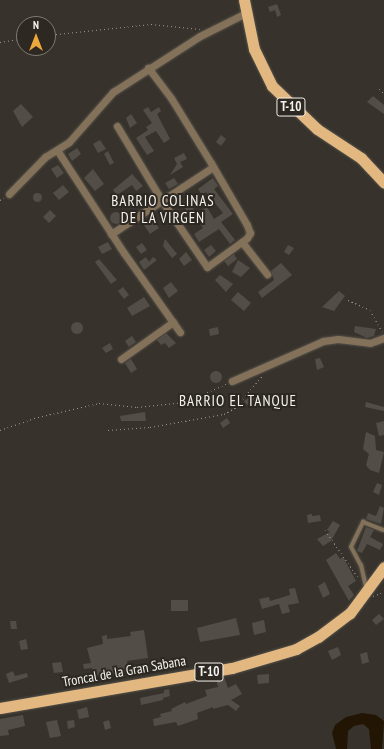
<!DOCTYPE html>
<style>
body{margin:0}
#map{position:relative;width:384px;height:749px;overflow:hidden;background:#37332c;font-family:"PT Sans Narrow",sans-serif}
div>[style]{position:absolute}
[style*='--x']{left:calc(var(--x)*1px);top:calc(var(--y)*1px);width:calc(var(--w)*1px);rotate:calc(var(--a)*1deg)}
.water>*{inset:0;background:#221503}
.building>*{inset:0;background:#534d47}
.round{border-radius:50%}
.path>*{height:1px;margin-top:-0.5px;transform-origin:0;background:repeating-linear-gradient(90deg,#9b9792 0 1px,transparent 0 4px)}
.roads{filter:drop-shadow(0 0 1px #56524b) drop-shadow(0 0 1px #56524b)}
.service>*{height:3.5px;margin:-1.75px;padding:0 1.75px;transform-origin:1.75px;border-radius:1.75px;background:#837159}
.minor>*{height:7px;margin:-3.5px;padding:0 3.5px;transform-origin:3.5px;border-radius:3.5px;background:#837159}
.trunk>*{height:11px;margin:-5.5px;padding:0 5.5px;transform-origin:5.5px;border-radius:5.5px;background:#e2b880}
span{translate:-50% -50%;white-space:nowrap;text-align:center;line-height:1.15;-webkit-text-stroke:4px #2d2922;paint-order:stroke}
.shield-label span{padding:1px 3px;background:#2d2922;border:1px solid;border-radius:3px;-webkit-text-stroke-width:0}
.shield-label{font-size:13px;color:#f6f3ef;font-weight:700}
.street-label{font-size:14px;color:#f6f3ef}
.neighbourhood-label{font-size:15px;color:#f6f3ef;letter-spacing:1px}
.north{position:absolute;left:16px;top:16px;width:40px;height:40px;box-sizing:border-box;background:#2d2922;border:1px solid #7d7a74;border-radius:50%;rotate:0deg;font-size:11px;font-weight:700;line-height:16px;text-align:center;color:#f6f3ef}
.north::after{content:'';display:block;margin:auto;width:14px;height:18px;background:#eda83c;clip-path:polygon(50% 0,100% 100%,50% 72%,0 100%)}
</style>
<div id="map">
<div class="water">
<i style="clip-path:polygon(362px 713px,376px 715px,384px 721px,382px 749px,371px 749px,369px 729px,363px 724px,354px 726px,348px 731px,347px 749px,336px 749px,332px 733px,335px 725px,346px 717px)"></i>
</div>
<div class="building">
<i style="clip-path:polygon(277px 4px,281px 15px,277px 17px,275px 10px,270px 12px,268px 7px)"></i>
<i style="clip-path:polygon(373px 96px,384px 105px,384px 114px,367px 102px)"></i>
<i style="clip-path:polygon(21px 104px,33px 117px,22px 127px,13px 111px)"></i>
<i style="clip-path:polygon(148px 107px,151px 112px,159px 107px,161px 111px,157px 114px,170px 139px,164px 143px,156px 131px,145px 137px,154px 151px,147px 155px,136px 138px,148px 130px,146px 127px,152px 123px,143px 110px)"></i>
<i style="clip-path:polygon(131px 114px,137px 123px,130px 128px,126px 118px)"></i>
<i style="clip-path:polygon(221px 135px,226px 139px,221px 146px,216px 142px)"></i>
<i style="clip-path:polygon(100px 140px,106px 149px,98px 153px,93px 144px)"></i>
<i style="clip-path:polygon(77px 148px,81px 154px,72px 161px,68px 154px)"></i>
<i style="clip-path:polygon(108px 151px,114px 163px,110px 165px,104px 154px)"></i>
<i style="clip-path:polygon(184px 153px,187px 159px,180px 162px,183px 167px,170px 175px,177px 164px,174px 158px)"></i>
<i style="clip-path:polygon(58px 165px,64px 173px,57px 178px,51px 169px)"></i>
<i style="clip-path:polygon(93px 169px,104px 184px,95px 191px,84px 178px)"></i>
<i style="clip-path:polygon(132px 174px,143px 186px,136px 191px,132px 185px,117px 195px,113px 190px)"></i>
<i style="clip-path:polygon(174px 178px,178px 184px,169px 189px,165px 183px)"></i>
<i style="clip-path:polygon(213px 178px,218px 186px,214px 189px,233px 214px,221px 222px,235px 240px,230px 244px,219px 229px,199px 242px,194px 234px,203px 228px,194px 215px,207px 207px,214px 219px,223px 213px,206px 192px,202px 195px,198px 189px)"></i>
<i style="clip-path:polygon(63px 185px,69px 192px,59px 200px,53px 193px)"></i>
<i class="round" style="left:32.5px;top:192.5px;width:9px;height:9px"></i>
<i style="clip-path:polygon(188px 200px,194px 209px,188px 213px,182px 204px)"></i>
<i style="clip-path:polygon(50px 210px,56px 216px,49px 223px,43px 217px)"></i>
<i class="round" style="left:110px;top:212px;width:12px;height:12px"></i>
<i style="clip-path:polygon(153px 219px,159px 228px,150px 234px,144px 225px)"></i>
<i style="clip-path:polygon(165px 239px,177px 254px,172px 258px,163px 246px)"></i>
<i style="clip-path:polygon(108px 242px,112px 249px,102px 254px,98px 247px)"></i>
<i style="clip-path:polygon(142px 243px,147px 250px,141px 254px,136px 247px)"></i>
<i style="clip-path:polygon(211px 245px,216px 251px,209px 257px,204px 250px)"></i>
<i style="clip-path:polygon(288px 245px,294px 248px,289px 255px,284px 252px)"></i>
<i style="clip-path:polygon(186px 252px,192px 260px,184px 266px,179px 259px)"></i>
<i style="clip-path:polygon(234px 254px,237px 259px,228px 266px,224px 261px)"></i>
<i style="clip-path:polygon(146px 257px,149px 262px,153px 257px,157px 260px,144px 270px,139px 262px)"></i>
<i style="clip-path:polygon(99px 259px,117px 280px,111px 284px,95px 262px)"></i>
<i style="clip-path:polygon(238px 260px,250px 268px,241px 277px,232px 272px)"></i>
<i style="clip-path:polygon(281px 263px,292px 275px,262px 298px,258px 292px,274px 280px,271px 271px)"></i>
<i style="clip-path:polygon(220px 275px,233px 284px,226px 292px,215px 280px)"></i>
<i style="clip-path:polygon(171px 282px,178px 291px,169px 298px,163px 288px)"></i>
<i style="clip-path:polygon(123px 287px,129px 295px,124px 299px,118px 291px)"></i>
<i style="clip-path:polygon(339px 291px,345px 296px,334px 311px,322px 307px)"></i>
<i style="clip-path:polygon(238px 292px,251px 303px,244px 311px,231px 300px)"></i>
<i style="clip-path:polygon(144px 297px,150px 306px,132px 316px,127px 308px)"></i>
<i class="round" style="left:71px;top:322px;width:12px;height:12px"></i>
<i style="clip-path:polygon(355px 326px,376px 329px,374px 336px,367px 338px,354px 332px)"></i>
<i style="clip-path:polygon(218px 327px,219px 334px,210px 336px,209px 329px)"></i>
<i style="clip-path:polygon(166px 333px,176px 343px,169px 348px,165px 343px,161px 345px,157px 340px)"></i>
<i style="clip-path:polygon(132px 336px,136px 342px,129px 347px,125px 341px)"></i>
<i style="clip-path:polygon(110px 343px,113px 349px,106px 353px,102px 348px)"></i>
<i style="clip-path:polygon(320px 358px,324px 367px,317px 370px,315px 359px)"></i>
<i style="clip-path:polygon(131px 359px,137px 369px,131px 373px,125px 363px)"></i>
<i class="round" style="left:210px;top:371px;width:12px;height:12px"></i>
<i style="clip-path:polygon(253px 395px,256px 399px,247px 405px,244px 401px)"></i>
<i style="clip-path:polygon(366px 402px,384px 407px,384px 411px,365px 407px)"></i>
<i style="clip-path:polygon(145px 412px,146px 421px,121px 421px,120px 416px)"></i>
<i style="clip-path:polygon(227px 418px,230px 423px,223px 428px,220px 423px)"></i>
<i style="clip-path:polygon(384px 421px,384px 435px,379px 436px,376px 423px)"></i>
<i style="clip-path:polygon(366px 432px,375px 436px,376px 450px,384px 452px,379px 473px,370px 470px,366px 465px,369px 454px,363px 449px)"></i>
<i style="clip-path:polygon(377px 483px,382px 485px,379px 495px,373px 492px)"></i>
<i style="clip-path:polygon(380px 506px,384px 508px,381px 524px,366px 519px,368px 513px,376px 516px)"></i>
<i style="clip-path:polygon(312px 514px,312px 516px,320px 515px,321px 521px,308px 523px,307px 515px)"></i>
<i style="clip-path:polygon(333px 521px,340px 525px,331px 541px,323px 546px,317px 539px,330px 532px,327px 530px)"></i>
<i style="clip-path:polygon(366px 527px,374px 530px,370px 537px,383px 544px,380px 550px,367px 544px,362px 553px,357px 551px)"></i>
<i style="clip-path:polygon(336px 553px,340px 559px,343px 557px,356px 581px,348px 586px,354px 595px,349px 601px,326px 560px)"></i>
<i style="clip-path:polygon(325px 582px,330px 594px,323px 598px,318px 586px)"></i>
<i style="clip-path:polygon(295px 588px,299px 603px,288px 605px,290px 612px,282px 614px,279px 604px,262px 609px,259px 599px,269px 597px,270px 601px,290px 595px,289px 589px)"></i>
<i style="clip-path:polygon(171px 600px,188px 600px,188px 611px,171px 611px)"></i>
<i style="clip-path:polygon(379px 614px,384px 619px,376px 625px,372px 620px)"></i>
<i style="clip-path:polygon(236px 618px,240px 635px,200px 642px,197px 628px)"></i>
<i style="clip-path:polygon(264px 620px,266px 632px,254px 635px,252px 623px)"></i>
<i style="clip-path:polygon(10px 621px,16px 621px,17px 629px,11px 629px)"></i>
<i style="clip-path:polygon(144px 630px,148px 658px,127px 661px,129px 672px,94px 676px,92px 668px,84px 669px,83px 664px,91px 663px,87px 648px,103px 644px,102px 636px,107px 635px,107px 639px,131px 636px,130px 632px)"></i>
<i style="clip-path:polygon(26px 639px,28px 649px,21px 650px,19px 641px)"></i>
<i style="clip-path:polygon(338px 647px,341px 655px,332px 660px,328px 651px)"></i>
<i style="clip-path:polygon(367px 652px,369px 662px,362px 664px,360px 654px)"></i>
<i style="clip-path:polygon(61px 662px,63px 672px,54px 673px,52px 663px)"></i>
<i style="clip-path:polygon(13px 671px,15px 676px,27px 673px,28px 677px,9px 683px,6px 674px)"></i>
<i style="clip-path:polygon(269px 674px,269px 683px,258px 684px,257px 675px)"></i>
<i style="clip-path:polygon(224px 677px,228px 688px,236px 684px,242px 694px,231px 700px,240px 706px,236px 711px,228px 705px,213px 709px,213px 707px,197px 713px,198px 719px,178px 726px,176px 722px,154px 726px,153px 719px,161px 717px,160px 714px,172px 711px,171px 709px,185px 702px,186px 704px,207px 696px,205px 690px,218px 687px,216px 679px)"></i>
<i style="clip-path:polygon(169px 689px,170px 696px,163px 698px,163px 700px,141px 705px,140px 698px,164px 693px,164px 690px)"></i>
<i style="clip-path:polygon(87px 707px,89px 717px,79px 719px,77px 710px)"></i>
<i style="clip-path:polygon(23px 715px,25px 726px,8px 730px,9px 735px,0 736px,0 719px)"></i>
<i style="clip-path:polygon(57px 720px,61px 736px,50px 738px,46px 722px)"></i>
<i style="clip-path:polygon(74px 720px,75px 727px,68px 729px,67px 721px)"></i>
<i style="clip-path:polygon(109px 720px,111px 728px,105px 730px,103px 722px)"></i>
</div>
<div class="path">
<i style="--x:48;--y:35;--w:104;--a:-6.1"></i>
<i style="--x:151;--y:24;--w:49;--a:5.8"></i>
<i style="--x:0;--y:42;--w:24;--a:-9"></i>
<i style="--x:379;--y:89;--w:6;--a:39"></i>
<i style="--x:0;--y:200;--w:4;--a:-34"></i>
<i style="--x:348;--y:300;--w:24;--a:24"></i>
<i style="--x:370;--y:310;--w:25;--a:61"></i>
<i style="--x:0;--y:430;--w:36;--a:-19"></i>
<i style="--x:34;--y:418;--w:67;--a:-13"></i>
<i style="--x:99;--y:403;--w:38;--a:6"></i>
<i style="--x:137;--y:407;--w:48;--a:-5.9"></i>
<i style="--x:185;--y:402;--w:45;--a:-23.7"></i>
<i style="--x:108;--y:430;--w:42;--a:-4.1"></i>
<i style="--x:150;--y:427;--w:75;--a:-10"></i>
<i style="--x:224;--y:414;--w:13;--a:-29"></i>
<i style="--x:235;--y:408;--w:43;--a:-49.7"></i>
<i style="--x:325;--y:530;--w:60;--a:55.2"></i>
<i style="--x:373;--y:596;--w:12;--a:-20"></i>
</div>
<div class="roads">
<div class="service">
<i style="--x:366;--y:587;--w:22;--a:-103"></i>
<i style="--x:361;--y:566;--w:21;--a:-118"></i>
<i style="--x:351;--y:547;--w:28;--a:-64"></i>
<i style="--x:363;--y:522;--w:22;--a:21"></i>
</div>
<div class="minor">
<i style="--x:117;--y:126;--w:87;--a:59"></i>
<i style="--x:162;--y:201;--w:80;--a:55.7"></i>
<i style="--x:207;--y:267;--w:49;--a:-35.9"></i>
<i style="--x:247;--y:238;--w:6;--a:-59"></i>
<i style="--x:250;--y:233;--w:9;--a:-111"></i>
<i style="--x:247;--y:225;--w:72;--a:-120.1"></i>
<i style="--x:211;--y:163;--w:76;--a:-121.6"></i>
<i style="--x:171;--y:98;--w:38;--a:-127"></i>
<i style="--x:57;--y:150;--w:123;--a:57"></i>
<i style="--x:124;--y:253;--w:97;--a:54.7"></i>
<i style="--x:9;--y:194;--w:52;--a:-45.8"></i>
<i style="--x:45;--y:157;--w:28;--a:-32"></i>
<i style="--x:69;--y:142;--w:67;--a:-48.7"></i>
<i style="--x:113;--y:92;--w:103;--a:-32.8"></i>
<i style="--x:200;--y:36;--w:51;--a:-26.6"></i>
<i style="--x:111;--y:234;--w:122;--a:-33.3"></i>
<i style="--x:242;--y:242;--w:41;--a:52"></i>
<i style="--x:121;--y:359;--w:64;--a:-35.4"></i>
<i style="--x:232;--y:381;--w:99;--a:-23.7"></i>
<i style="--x:323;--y:341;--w:15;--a:-8"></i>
<i style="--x:338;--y:339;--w:32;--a:7"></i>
<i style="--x:370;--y:343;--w:15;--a:-20"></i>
</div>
<div class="trunk">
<i style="--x:244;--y:0;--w:50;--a:78.5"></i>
<i style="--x:254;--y:49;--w:41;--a:64.1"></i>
<i style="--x:272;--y:86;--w:62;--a:43.7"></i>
<i style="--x:317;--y:129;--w:53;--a:33.4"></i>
<i style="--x:361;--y:158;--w:34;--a:47"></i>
<i style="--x:0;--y:708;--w:235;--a:-9.8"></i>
<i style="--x:232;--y:668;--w:67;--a:-16.5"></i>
<i style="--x:296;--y:649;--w:25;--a:-29"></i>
<i style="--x:318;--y:637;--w:40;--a:-37"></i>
<i style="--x:350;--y:613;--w:57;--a:-53.5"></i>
</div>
</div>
<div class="shield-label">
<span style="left:291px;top:107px">T-10</span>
<span style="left:209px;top:672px">T-10</span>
</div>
<div class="street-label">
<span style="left:124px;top:671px;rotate:-10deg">Troncal de la Gran Sabana</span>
</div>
<div class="neighbourhood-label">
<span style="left:163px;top:209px">BARRIO COLINAS<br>DE LA VIRGEN</span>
<span style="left:238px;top:401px">BARRIO EL TANQUE</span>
</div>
<div class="north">N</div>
</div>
